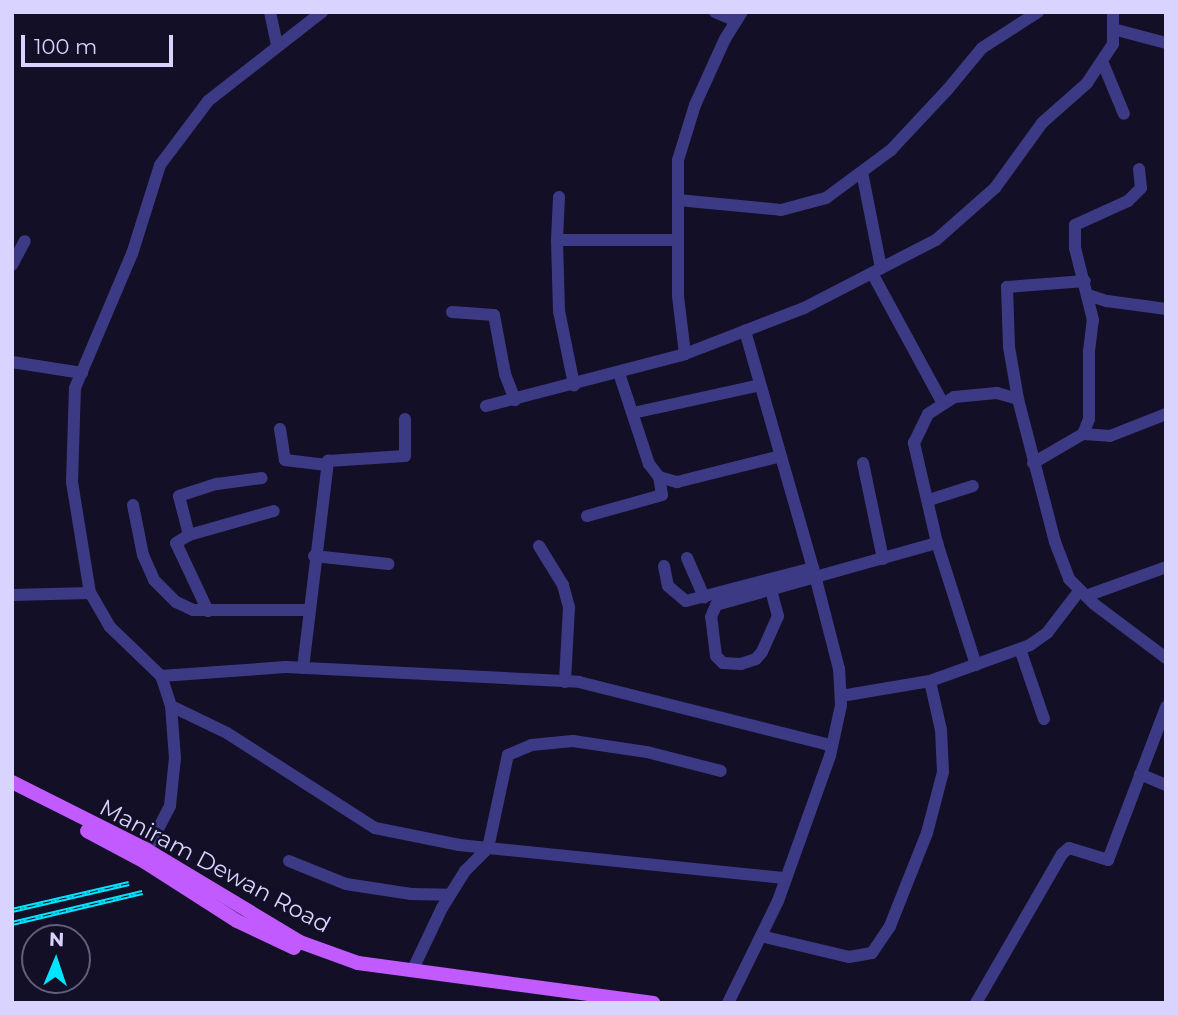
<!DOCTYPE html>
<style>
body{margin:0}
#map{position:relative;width:1178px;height:1015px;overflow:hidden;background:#130f26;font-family:Montserrat,sans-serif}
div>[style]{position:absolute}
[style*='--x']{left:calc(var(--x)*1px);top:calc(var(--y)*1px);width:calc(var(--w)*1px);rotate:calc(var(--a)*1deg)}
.minor>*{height:12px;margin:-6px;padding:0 6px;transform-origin:6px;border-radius:6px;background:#3d3a85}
.major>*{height:14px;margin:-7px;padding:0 7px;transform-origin:7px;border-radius:7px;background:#c25bff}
.rail>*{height:5px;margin-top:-2.5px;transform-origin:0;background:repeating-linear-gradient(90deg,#130f26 0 8px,#00e5ff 0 16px);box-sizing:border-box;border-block:2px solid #00e5ff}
span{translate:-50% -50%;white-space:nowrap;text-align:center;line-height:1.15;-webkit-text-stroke:5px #130f26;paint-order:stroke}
.street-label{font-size:23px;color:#d9d4ff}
.frame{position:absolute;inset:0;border:14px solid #d9d4ff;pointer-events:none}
.north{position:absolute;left:21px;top:924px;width:70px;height:70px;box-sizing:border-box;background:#130f26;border:2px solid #625e7d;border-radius:50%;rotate:2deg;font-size:19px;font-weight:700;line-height:28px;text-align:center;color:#d9d4ff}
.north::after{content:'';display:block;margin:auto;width:24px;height:32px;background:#00e5ff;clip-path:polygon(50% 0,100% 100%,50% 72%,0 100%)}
.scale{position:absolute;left:21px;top:35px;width:152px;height:32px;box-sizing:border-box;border:4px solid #d9d4ff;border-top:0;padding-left:9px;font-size:21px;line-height:24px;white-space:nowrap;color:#d9d4ff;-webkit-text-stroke:5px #130f26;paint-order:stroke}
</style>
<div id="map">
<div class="minor">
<i style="--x:270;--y:12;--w:35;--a:78"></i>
<i style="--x:715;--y:12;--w:23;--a:23"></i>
<i style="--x:1113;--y:29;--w:55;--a:14.8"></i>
<i style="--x:1102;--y:61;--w:57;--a:67.5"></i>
<i style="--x:862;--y:172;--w:98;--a:78.8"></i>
<i style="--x:559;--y:197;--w:43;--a:92.7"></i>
<i style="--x:557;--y:240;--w:121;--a:0"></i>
<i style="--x:678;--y:200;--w:103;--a:5.5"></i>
<i style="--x:781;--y:210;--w:47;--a:-14.9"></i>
<i style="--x:826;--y:198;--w:81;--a:-36.4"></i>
<i style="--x:891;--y:150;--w:83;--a:-46.9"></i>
<i style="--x:948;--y:89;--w:53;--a:-50.3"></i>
<i style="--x:982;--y:48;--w:67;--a:-32.7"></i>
<i style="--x:557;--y:240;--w:71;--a:88.4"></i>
<i style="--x:559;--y:311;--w:76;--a:78.5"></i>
<i style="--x:12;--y:265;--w:27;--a:-62"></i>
<i style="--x:872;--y:273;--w:149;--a:61.5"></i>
<i style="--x:1088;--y:295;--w:20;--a:18"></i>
<i style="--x:1107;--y:301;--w:60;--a:7.7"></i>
<i style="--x:452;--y:312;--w:42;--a:4.1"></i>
<i style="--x:494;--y:315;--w:60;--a:79.4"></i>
<i style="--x:505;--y:374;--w:28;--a:69"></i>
<i style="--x:685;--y:354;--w:58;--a:-96.9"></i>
<i style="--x:678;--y:296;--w:136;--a:-90"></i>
<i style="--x:678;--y:160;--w:58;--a:-72.8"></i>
<i style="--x:695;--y:105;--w:72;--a:-65.6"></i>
<i style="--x:725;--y:39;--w:32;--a:-58"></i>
<i style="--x:12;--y:362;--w:71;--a:8.9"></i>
<i style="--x:619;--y:373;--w:96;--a:71.8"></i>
<i style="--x:649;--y:464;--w:16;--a:52"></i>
<i style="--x:659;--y:477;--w:19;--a:16"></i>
<i style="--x:677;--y:482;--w:107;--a:-14"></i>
<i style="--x:1018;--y:399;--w:53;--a:-99.8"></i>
<i style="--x:1009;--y:347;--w:60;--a:-91.9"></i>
<i style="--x:1007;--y:287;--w:78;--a:-4.4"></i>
<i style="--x:486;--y:406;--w:206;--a:-14.6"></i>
<i style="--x:685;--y:354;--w:128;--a:-21.1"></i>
<i style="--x:804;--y:308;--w:148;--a:-27.3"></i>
<i style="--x:936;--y:240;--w:79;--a:-41.4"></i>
<i style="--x:995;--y:188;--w:80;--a:-54.1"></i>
<i style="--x:1042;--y:123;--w:60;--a:-41.6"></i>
<i style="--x:1087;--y:83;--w:47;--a:-56.3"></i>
<i style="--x:1113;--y:44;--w:32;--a:-90"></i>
<i style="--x:633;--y:413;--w:130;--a:-12.4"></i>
<i style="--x:280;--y:429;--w:31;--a:81"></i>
<i style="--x:285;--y:460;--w:42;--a:6.8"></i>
<i style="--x:1083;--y:434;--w:27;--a:4"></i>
<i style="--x:1110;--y:436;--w:60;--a:-21.4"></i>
<i style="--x:863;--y:463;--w:98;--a:78.2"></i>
<i style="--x:1033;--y:463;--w:58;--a:-30.1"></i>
<i style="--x:1083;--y:434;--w:16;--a:-68"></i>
<i style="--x:1089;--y:419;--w:68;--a:-90"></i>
<i style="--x:1089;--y:351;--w:31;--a:-83"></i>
<i style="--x:1093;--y:320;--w:74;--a:-104"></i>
<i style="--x:1075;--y:248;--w:23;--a:-90"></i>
<i style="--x:1075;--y:225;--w:58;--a:-24.4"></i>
<i style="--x:1128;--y:201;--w:18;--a:-45"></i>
<i style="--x:1141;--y:188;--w:19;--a:-96"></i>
<i style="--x:929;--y:500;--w:46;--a:-17.7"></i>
<i style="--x:133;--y:505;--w:51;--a:78.7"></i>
<i style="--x:143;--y:555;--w:27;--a:66"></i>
<i style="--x:154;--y:580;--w:31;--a:45"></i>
<i style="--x:176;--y:602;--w:19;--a:25"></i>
<i style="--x:193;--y:610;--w:116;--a:0"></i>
<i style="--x:587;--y:516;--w:78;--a:-15.6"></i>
<i style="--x:662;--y:495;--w:18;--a:-99"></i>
<i style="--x:189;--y:535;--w:40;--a:-104.4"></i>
<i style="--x:179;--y:496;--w:40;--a:-18"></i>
<i style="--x:217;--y:484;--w:45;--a:-7.6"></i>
<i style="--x:539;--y:546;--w:46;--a:58.4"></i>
<i style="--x:563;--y:585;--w:23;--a:75"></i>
<i style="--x:569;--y:607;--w:75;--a:93.1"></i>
<i style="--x:314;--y:556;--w:75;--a:6.1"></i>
<i style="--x:687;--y:558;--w:43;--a:66.4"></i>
<i style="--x:664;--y:566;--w:20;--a:79"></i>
<i style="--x:668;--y:586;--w:23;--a:40"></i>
<i style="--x:686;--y:601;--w:131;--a:-14.6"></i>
<i style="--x:771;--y:590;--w:27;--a:75"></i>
<i style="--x:778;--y:616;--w:39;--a:114"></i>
<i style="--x:762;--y:652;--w:9;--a:131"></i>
<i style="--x:756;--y:659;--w:16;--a:162"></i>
<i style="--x:741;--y:664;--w:18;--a:-177"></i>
<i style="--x:723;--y:663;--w:10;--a:-135"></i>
<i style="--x:716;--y:656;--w:39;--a:-97"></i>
<i style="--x:711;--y:617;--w:13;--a:-67"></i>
<i style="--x:716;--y:605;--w:230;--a:-15.7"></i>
<i style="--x:12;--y:595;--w:78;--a:-1.5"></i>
<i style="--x:1086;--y:596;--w:85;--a:-19.9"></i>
<i style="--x:208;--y:611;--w:75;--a:-115.2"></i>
<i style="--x:176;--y:543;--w:15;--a:-32"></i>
<i style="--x:189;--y:535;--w:88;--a:-15.8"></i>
<i style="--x:1020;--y:649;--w:74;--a:71.1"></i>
<i style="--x:976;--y:665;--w:128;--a:-107.7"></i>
<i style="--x:937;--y:543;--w:103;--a:-103"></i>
<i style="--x:914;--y:443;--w:32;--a:-64"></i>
<i style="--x:928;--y:414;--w:31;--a:-33"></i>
<i style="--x:954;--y:397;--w:43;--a:-5.3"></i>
<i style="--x:997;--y:393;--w:22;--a:16"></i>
<i style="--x:1018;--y:399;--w:148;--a:75.5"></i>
<i style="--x:1055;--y:542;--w:40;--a:69"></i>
<i style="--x:1069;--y:579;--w:35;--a:45"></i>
<i style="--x:1094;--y:604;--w:90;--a:36.9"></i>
<i style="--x:303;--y:668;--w:209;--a:-83.1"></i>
<i style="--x:328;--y:461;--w:77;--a:-3.7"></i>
<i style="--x:405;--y:456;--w:37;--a:-90"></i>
<i style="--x:161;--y:676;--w:125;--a:-4.1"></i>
<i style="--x:286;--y:667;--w:293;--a:2.9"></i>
<i style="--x:579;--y:682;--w:259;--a:14.1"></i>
<i style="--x:841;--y:696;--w:90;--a:-9.6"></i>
<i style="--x:930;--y:681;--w:106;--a:-19.8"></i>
<i style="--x:1030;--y:645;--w:21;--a:-35"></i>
<i style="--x:1047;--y:633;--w:54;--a:-52.5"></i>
<i style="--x:171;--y:706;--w:62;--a:25.7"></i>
<i style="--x:227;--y:733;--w:176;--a:32.7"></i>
<i style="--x:375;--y:828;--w:86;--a:11.4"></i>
<i style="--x:459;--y:845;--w:329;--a:5.8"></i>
<i style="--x:1140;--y:774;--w:28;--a:23"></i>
<i style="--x:147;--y:850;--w:50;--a:-62.4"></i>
<i style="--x:170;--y:806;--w:48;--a:-84.1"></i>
<i style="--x:175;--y:758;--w:52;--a:-94.4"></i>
<i style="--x:171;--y:706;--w:32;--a:-108"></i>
<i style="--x:161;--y:676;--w:71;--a:-136.1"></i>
<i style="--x:110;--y:627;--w:39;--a:-120"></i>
<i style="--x:90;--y:593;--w:112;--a:-99.2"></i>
<i style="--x:72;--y:482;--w:94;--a:-88.2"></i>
<i style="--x:75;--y:388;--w:146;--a:-67"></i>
<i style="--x:132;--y:254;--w:93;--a:-72.5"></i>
<i style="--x:160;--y:165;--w:80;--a:-53.1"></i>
<i style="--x:208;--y:101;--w:145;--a:-38"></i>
<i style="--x:289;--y:861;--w:61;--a:22"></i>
<i style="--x:346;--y:884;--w:66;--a:8.7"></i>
<i style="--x:411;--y:894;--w:39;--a:1"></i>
<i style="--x:761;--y:936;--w:90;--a:13.4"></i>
<i style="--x:849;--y:957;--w:23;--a:-10"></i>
<i style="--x:872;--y:953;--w:32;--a:-56"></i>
<i style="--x:890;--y:926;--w:100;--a:-68.3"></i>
<i style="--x:927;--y:833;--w:63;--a:-75.3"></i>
<i style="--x:943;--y:772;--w:42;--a:-92.7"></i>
<i style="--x:941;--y:730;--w:50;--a:-102.7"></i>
<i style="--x:413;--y:969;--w:68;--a:-64.6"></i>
<i style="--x:442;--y:908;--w:44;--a:-58.1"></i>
<i style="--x:465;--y:871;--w:33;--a:-45"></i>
<i style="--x:488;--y:848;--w:95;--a:-77.9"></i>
<i style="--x:508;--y:755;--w:25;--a:-23"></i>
<i style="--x:531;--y:745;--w:42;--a:-5.4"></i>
<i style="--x:573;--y:741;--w:75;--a:8.5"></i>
<i style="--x:647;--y:752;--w:76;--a:14.4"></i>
<i style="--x:728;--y:1003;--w:114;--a:-63.9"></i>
<i style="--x:778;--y:901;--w:154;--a:-70.3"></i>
<i style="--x:830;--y:756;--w:52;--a:-77.8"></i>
<i style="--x:841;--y:705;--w:36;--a:-93"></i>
<i style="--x:839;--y:669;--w:104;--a:-104.4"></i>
<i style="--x:813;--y:568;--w:247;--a:-106"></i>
<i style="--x:976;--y:1003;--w:172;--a:-60"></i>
<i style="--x:1062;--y:854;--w:9;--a:-41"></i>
<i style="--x:1069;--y:848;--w:41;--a:17.1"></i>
<i style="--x:1108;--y:860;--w:164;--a:-69.2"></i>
</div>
<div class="major">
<i style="--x:12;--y:782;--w:151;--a:26.7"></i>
<i style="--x:147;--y:850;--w:179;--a:31"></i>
<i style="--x:300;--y:942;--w:62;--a:19.9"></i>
<i style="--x:358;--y:963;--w:298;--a:7.7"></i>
<i style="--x:87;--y:831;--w:66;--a:28.1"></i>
<i style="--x:145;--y:862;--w:109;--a:32.7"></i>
<i style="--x:237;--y:921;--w:63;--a:25.3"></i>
</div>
<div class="rail">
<i style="--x:12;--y:910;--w:120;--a:-13"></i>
<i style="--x:12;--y:923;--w:134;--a:-13.4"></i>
<i style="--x:147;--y:1003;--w:31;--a:0"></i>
</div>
<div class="street-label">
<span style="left:215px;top:866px;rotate:28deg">Maniram Dewan Road</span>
</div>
<div class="frame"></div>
<div class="north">N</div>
<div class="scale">100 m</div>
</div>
